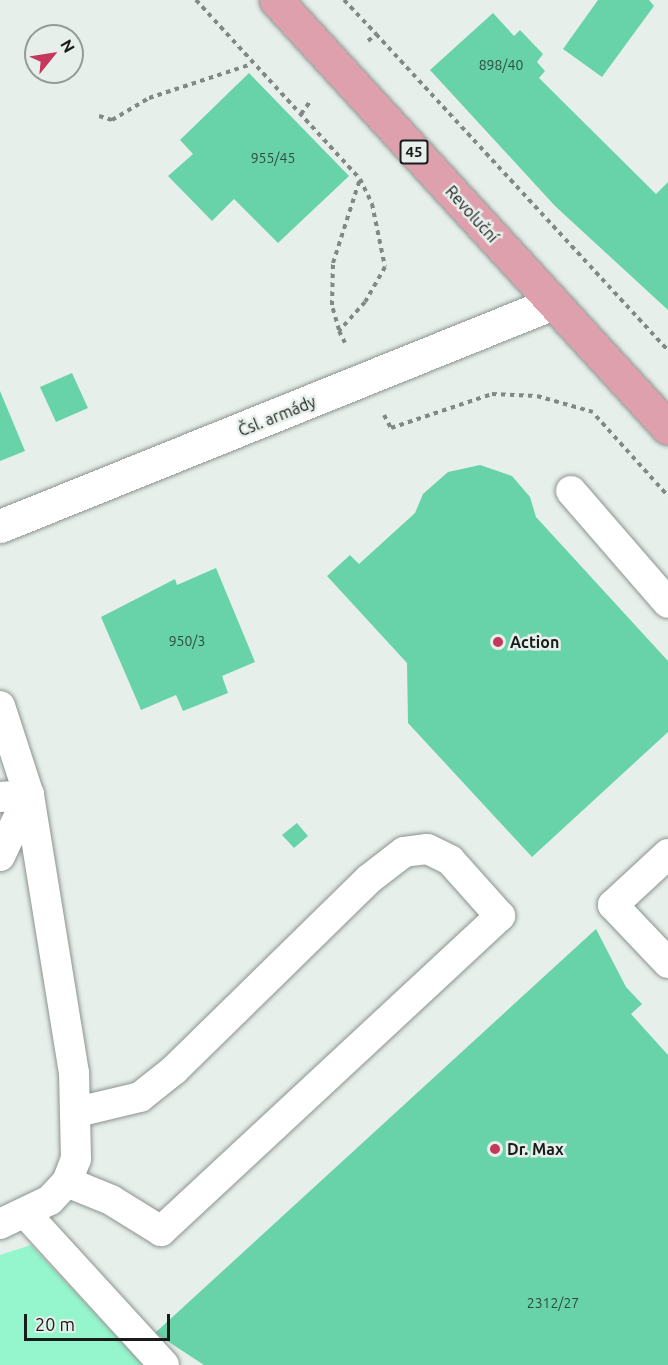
<!DOCTYPE html>
<meta charset="utf-8">
<style>
body{margin:0}
#map{position:relative;width:668px;height:1365px;overflow:hidden;background:#e7efeb;font-family:Ubuntu,sans-serif}
div>[style]{position:absolute}
[style*='--x']{left:calc(var(--x)*1px);top:calc(var(--y)*1px);width:calc(var(--w)*1px);rotate:calc(var(--a)*1deg)}
.green>*{inset:0;background:#95f5cd}
.building>*{inset:0;background:#68d3a9}
.path>*{height:4px;margin-top:-2px;transform-origin:0;background:repeating-linear-gradient(90deg,#828885 0 4.5px,transparent 0 9px)}
.roads{filter:drop-shadow(0 0 2px #8b938f) drop-shadow(0 0 2px #8b938f)}
.lane>*{height:30px;margin:-15px;padding:0 15px;transform-origin:15px;border-radius:15px;background:#fff}
.secondary>*{height:33px;margin:-16.5px;padding:0 16.5px;transform-origin:16.5px;border-radius:16.5px;background:#fff}
.primary>*{height:33px;margin:-16.5px;padding:0 16.5px;transform-origin:16.5px;border-radius:16.5px;background:#dea0ac}
.dots>*{width:16px;height:16px;translate:-50% -50%;box-sizing:border-box;border:3px solid #e7efeb;border-radius:50%}
span{translate:-50% -50%;white-space:nowrap;text-align:center;line-height:1.15;-webkit-text-stroke:5px #e7efeb;paint-order:stroke}
.number-label{font-size:14px;color:#2d4a3e}
.number-label span{-webkit-text-stroke-width:0}
.shield-label span{padding:2px 4px;background:#e7efeb;border:2px solid;border-radius:4px;-webkit-text-stroke-width:0}
.shield-label{font-size:15px;color:#191c1a;font-weight:700}
.street-label{font-size:16px;color:#191c1a}
.poi-label{font-size:16px;color:#191c1a;font-weight:700}
.left{translate:0 -50%;text-align:left}
.north{position:absolute;left:24px;top:24px;width:60px;height:60px;box-sizing:border-box;background:#e7efeb;border:2px solid #959b97;border-radius:50%;rotate:60deg;font-size:16px;font-weight:700;line-height:24px;text-align:center;color:#191c1a}
.north::after{content:'';display:block;margin:auto;width:21px;height:27px;background:#c6375c;clip-path:polygon(50% 0,100% 100%,50% 72%,0 100%)}
.scale{position:absolute;left:24px;top:1314px;width:146px;height:27px;box-sizing:border-box;border:3px solid #191c1a;border-top:0;padding-left:8px;font-size:18px;line-height:21px;white-space:nowrap;color:#191c1a;-webkit-text-stroke:4px #e7efeb;paint-order:stroke}
</style>
<div id="map">
<div class="green">
<i style="clip-path:polygon(31px 1245px,143px 1365px,0 1365px,0 1255px)"></i>
</div>
<div class="building">
<i style="clip-path:polygon(598px 0,649px 0,654px 6px,602px 77px,563px 49px)"></i>
<i style="clip-path:polygon(493px 13px,514px 36px,520px 30px,543px 54px,537px 62px,545px 71px,539px 78px,656px 194px,668px 182px,668px 310px,555px 206px,430px 70px)"></i>
<i style="clip-path:polygon(249px 73px,349px 176px,278px 243px,234px 199px,212px 221px,168px 176px,193px 154px,180px 140px)"></i>
<i style="clip-path:polygon(72px 373px,88px 408px,56px 422px,40px 387px)"></i>
<i style="clip-path:polygon(0 391px,25px 451px,0 461px)"></i>
<i style="clip-path:polygon(480px 465px,512px 476px,530px 497px,536px 517px,668px 661px,668px 732px,532px 857px,408px 723px,407px 663px,327px 576px,350px 555px,359px 564px,415px 513px,423px 494px,448px 472px)"></i>
<i style="clip-path:polygon(216px 568px,255px 662px,222px 676px,228px 693px,183px 711px,176px 695px,141px 710px,101px 617px,175px 579px,177px 585px)"></i>
<i style="clip-path:polygon(297px 823px,308px 836px,294px 848px,282px 835px)"></i>
<i style="clip-path:polygon(596px 929px,626px 987px,642px 1004px,631px 1014px,668px 1055px,668px 1365px,204px 1365px,155px 1333px)"></i>
</div>
<div class="path">
<i style="--x:196;--y:0;--w:243;--a:47.5"></i>
<i style="--x:360;--y:179;--w:28;--a:64"></i>
<i style="--x:372;--y:204;--w:64;--a:78.3"></i>
<i style="--x:385;--y:267;--w:40;--a:119.7"></i>
<i style="--x:365;--y:302;--w:39;--a:132"></i>
<i style="--x:339;--y:331;--w:13;--a:63"></i>
<i style="--x:344;--y:0;--w:47;--a:46.7"></i>
<i style="--x:368;--y:41;--w:11;--a:-41"></i>
<i style="--x:376;--y:34;--w:430;--a:47.3"></i>
<i style="--x:301;--y:114;--w:17;--a:-54"></i>
<i style="--x:99;--y:116;--w:14;--a:17"></i>
<i style="--x:112;--y:120;--w:43;--a:-30.7"></i>
<i style="--x:149;--y:98;--w:108;--a:-18.3"></i>
<i style="--x:339;--y:330;--w:26;--a:-106"></i>
<i style="--x:332;--y:305;--w:42;--a:-88.6"></i>
<i style="--x:333;--y:263;--w:88;--a:-72.2"></i>
<i style="--x:384;--y:415;--w:15;--a:62"></i>
<i style="--x:391;--y:428;--w:107;--a:-18.6"></i>
<i style="--x:492;--y:394;--w:45;--a:2.5"></i>
<i style="--x:537;--y:396;--w:58;--a:15.9"></i>
<i style="--x:596;--y:416;--w:108;--a:48"></i>
</div>
<div class="roads">
<div class="lane">
<i style="--x:571;--y:491;--w:148;--a:49.1"></i>
<i style="--x:0;--y:706;--w:94;--a:72"></i>
<i style="--x:29;--y:795;--w:29;--a:176"></i>
<i style="--x:668;--y:854;--w:75;--a:137.2"></i>
<i style="--x:613;--y:905;--w:80;--a:46.5"></i>
<i style="--x:0;--y:856;--w:68;--a:-64.6"></i>
<i style="--x:67;--y:1182;--w:48;--a:22.2"></i>
<i style="--x:111;--y:1200;--w:59;--a:31.8"></i>
<i style="--x:161;--y:1231;--w:463;--a:-42.9"></i>
<i style="--x:500;--y:916;--w:75;--a:-131.8"></i>
<i style="--x:450;--y:860;--w:25;--a:-154"></i>
<i style="--x:427;--y:849;--w:23;--a:173"></i>
<i style="--x:404;--y:852;--w:44;--a:142.4"></i>
<i style="--x:369;--y:879;--w:273;--a:135.6"></i>
<i style="--x:174;--y:1070;--w:43;--a:141.5"></i>
<i style="--x:140;--y:1097;--w:65;--a:166.6"></i>
<i style="--x:27;--y:1215;--w:203;--a:47.6"></i>
<i style="--x:0;--y:1224;--w:55;--a:-25.6"></i>
<i style="--x:50;--y:1200;--w:25;--a:-47"></i>
<i style="--x:67;--y:1182;--w:25;--a:-69"></i>
<i style="--x:76;--y:1159;--w:86;--a:-91.3"></i>
<i style="--x:74;--y:1073;--w:282;--a:-99.2"></i>
</div>
<div class="secondary">
<i style="--x:0;--y:526;--w:596;--a:-21.96"></i>
</div>
<div class="primary">
<i style="--x:276;--y:0;--w:580;--a:47.51"></i>
</div>
</div>
<div class="dots">
<i style="left:498px;top:642px;background:#c6375c"></i>
<i style="left:495px;top:1149px;background:#c6375c"></i>
</div>
<div class="number-label">
<span style="left:501px;top:65px">898/40</span>
<span style="left:273px;top:158px">955/45</span>
<span style="left:187px;top:641px">950/3</span>
<span style="left:553px;top:1303px">2312/27</span>
</div>
<div class="shield-label">
<span style="left:414px;top:152px">45</span>
</div>
<div class="street-label">
<span style="left:472px;top:214px;rotate:48deg">Revoluční</span>
<span style="left:277px;top:416px;rotate:-22deg">Čsl. armády</span>
</div>
<div class="poi-label">
<span class="left" style="left:510px;top:642px">Action</span>
<span class="left" style="left:507px;top:1149px">Dr. Max</span>
</div>
<div class="north">N</div>
<div class="scale">20 m</div>
</div>
